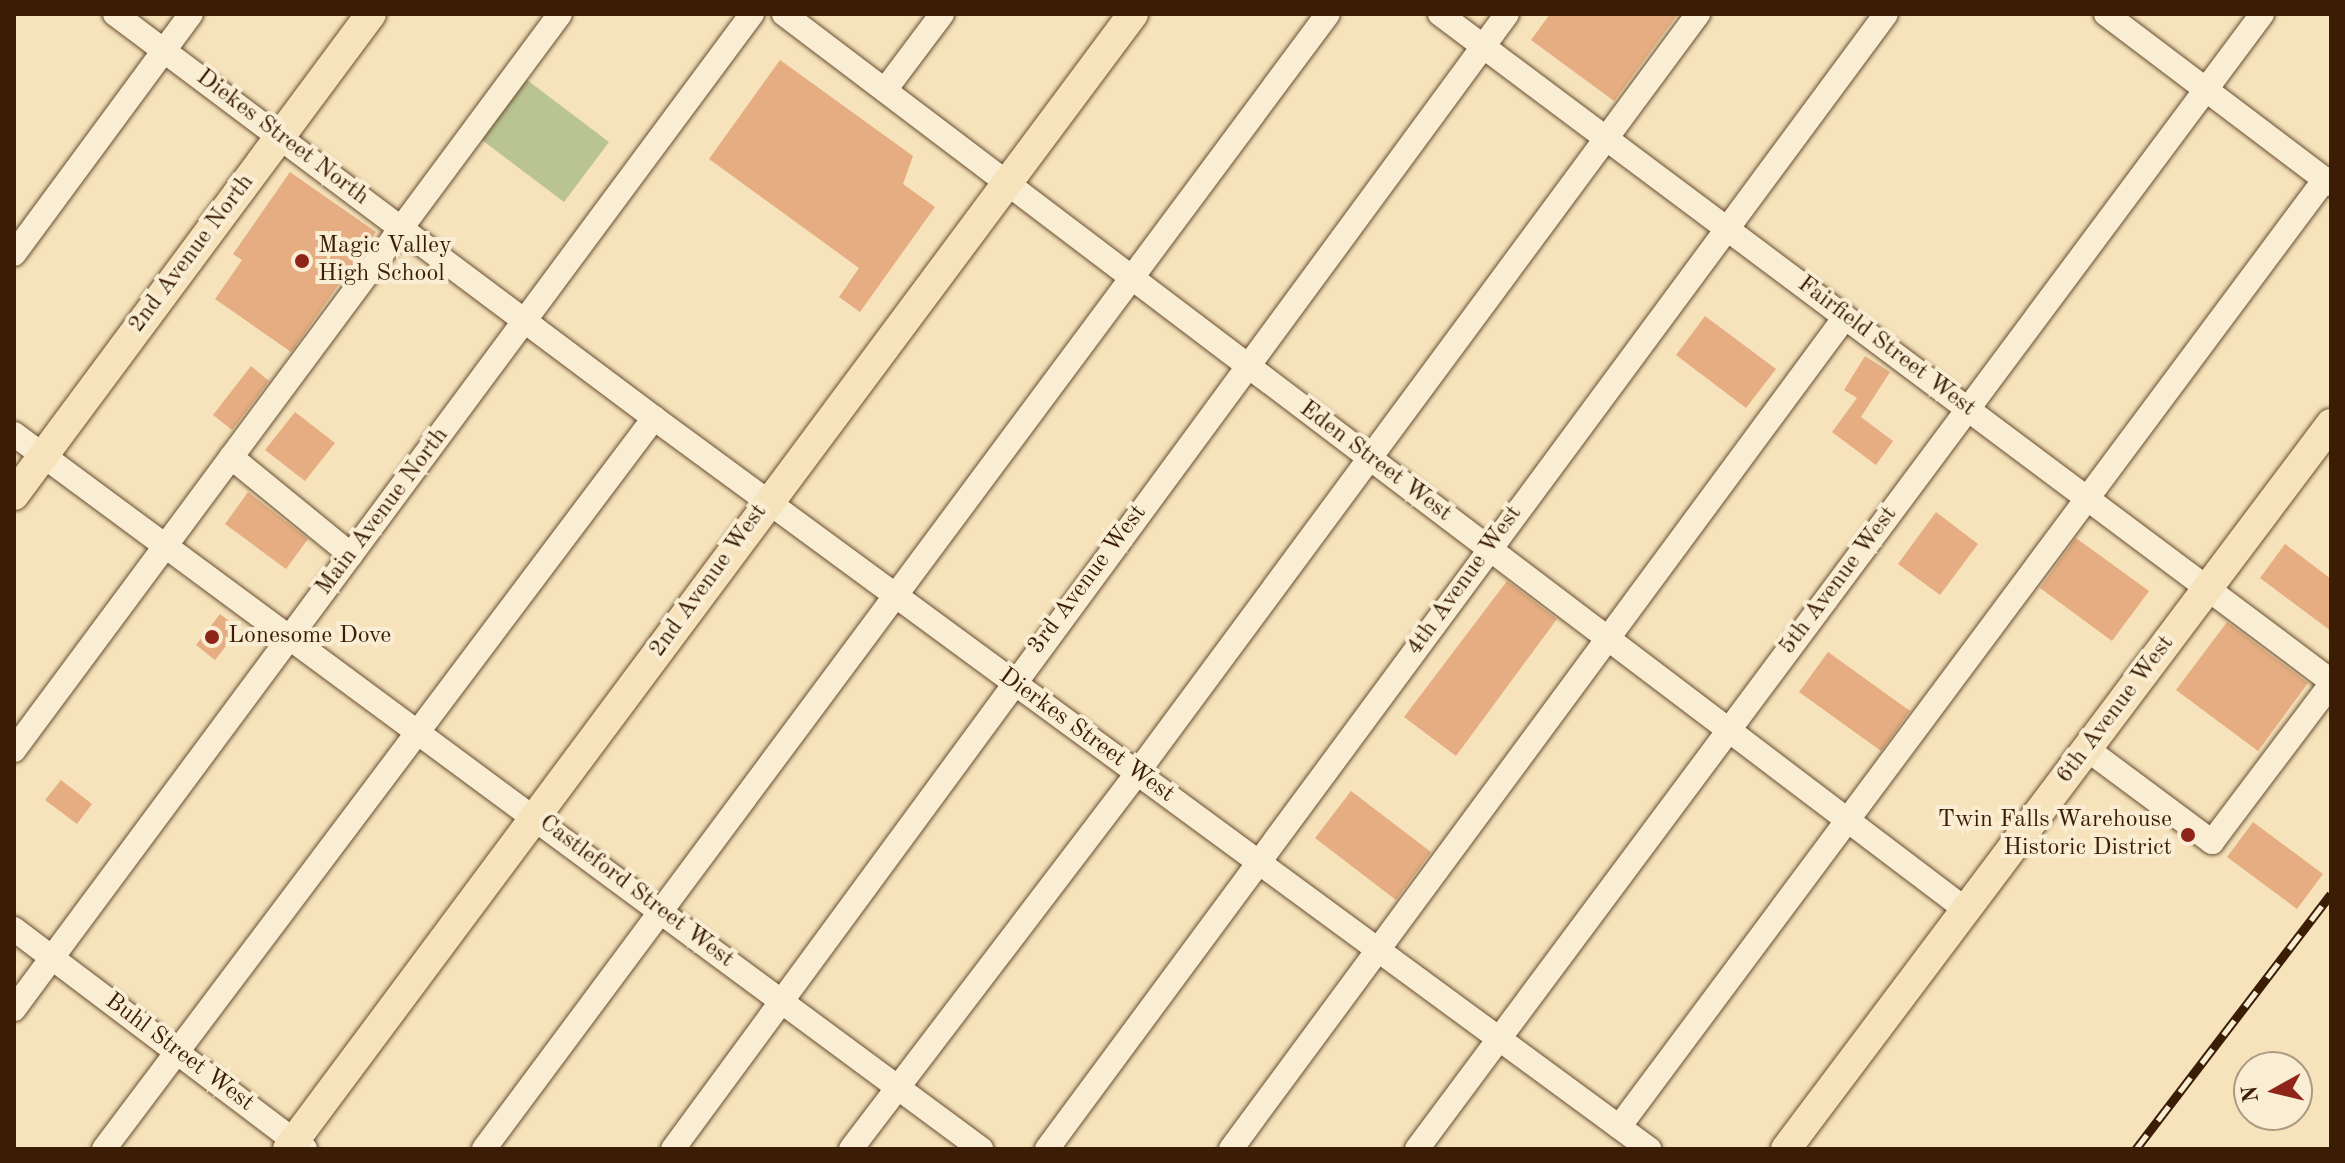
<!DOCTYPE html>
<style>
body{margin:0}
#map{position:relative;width:2345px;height:1163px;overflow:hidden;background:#f6e3bb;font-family:"Old Standard TT",serif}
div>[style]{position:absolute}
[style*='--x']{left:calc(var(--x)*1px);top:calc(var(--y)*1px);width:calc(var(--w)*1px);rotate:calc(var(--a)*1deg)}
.green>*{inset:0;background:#bac492}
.building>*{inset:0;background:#e6ad82}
.roads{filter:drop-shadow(0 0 2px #694e32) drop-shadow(0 0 2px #694e32)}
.minor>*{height:24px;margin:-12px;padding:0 12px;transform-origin:12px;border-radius:12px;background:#f9edd3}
.major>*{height:30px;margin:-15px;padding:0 15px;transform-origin:15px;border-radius:15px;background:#f6e3bb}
.rail>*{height:9px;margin-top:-4.5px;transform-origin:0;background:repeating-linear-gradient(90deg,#f9edd3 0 18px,#3a1d04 0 36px);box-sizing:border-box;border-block:2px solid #3a1d04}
.dots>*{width:22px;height:22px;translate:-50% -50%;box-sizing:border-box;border:4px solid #f9edd3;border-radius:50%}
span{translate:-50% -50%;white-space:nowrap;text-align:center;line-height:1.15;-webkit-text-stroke:8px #f9edd3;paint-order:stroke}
.street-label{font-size:24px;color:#3a1d04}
.poi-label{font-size:24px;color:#3a1d04}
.left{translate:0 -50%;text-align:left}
.right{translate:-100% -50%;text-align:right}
.frame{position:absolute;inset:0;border:16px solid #3a1d04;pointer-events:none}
.north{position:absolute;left:2233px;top:1051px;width:80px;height:80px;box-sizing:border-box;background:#f9edd3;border:2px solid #ad9a80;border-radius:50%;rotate:262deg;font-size:22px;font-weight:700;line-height:32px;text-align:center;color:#3a1d04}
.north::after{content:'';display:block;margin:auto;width:28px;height:36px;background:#8f2418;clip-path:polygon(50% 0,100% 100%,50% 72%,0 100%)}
</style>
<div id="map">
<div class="green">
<i style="clip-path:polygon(523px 77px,609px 142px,564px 202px,478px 137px)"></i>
</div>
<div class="building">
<i style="clip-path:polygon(1550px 14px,1678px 14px,1614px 101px,1531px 40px)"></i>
<i style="clip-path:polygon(780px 60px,913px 156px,903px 184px,935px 207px,860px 312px,839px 297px,859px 268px,709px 159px)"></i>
<i style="clip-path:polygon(290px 172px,376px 232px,291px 352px,215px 299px,242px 260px,233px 254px)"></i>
<i style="clip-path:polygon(1705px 316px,1776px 369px,1746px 408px,1676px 355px)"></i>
<i style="clip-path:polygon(1865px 356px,1890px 372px,1861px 417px,1893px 441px,1876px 465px,1832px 432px,1857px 398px,1844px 390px)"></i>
<i style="clip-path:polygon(251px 366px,269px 381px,232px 430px,213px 415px)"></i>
<i style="clip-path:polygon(295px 412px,335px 443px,305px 481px,265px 450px)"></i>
<i style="clip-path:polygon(248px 492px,308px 539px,286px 569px,225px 524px)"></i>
<i style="clip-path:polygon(1936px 512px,1978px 544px,1940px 595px,1898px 564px)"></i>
<i style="clip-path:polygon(2076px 538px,2149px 591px,2112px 641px,2040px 588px)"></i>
<i style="clip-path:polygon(2285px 544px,2331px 579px,2331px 631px,2260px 578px)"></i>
<i style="clip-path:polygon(1507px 581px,1557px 619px,1456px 756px,1404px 717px)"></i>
<i style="clip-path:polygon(220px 614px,239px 629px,215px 660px,196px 645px)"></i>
<i style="clip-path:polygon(2227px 622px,2308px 683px,2258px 751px,2176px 690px)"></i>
<i style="clip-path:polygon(1828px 652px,1910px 711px,1881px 751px,1799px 692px)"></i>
<i style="clip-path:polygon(61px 780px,92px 804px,77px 824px,45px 800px)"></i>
<i style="clip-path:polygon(1351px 791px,1431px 852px,1396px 900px,1315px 838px)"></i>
<i style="clip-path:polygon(2253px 822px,2323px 874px,2297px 909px,2227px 857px)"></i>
</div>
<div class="roads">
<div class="minor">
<i style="--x:115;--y:14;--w:674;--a:36.85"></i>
<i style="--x:654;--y:418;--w:1235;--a:36.3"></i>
<i style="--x:784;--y:14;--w:1483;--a:37.16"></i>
<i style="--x:1440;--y:14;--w:1113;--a:36.82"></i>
<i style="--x:2106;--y:14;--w:282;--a:37.1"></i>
<i style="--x:885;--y:90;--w:95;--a:-53.1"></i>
<i style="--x:14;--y:254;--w:298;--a:-53.6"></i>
<i style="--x:14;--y:434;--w:1203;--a:36.48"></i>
<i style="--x:231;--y:457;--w:155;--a:39.2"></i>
<i style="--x:2087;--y:749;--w:156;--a:36.6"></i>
<i style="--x:2212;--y:842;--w:198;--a:-53"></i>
<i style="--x:14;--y:750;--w:916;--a:-53.43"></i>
<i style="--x:14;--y:929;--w:365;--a:37.1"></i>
<i style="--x:14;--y:1009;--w:1239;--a:-53.44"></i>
<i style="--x:1619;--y:1127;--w:1182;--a:-53.32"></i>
<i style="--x:104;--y:1149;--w:915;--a:-53.04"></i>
<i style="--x:484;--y:1149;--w:1414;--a:-53.37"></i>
<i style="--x:673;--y:1149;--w:1408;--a:-53.69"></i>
<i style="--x:851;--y:1149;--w:472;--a:-52.7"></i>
<i style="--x:1137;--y:773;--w:944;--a:-53.53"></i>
<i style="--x:1047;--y:1149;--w:1411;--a:-53.53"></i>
<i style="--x:1231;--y:1149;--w:1034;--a:-53.57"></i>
<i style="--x:1417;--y:1149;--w:1415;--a:-53.33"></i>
</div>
<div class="major">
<i style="--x:14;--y:495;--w:599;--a:-53.42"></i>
<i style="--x:288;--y:1149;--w:1415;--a:-53.33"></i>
<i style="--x:1786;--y:1149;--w:907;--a:-53.07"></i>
</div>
</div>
<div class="rail">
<i style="--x:2136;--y:1149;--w:321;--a:-52.6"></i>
</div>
<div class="dots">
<i style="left:302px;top:261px;background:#8f2418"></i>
<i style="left:212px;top:637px;background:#8f2418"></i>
<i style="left:2188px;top:835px;background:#8f2418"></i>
</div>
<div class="street-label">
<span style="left:282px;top:138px;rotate:37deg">Diekes Street North</span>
<span style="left:192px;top:254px;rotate:-53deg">2nd Avenue North</span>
<span style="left:1886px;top:347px;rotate:37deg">Fairfield Street West</span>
<span style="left:1375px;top:462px;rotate:37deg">Eden Street West</span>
<span style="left:383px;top:512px;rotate:-53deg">Main Avenue North</span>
<span style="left:1088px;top:580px;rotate:-53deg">3rd Avenue West</span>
<span style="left:709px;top:581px;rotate:-54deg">2nd Avenue West</span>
<span style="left:1465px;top:581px;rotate:-54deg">4th Avenue West</span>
<span style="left:1839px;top:581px;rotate:-53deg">5th Avenue West</span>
<span style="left:2116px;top:710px;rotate:-53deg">6th Avenue West</span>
<span style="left:1086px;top:736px;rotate:36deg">Dierkes Street West</span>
<span style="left:636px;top:892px;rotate:37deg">Castleford Street West</span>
<span style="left:179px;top:1053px;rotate:37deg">Buhl Street West</span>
</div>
<div class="poi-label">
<span class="left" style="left:318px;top:261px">Magic Valley<br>High School</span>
<span class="left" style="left:228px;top:637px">Lonesome Dove</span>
<span class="right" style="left:2172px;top:835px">Twin Falls Warehouse<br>Historic District</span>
</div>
<div class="frame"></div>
<div class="north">N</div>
</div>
